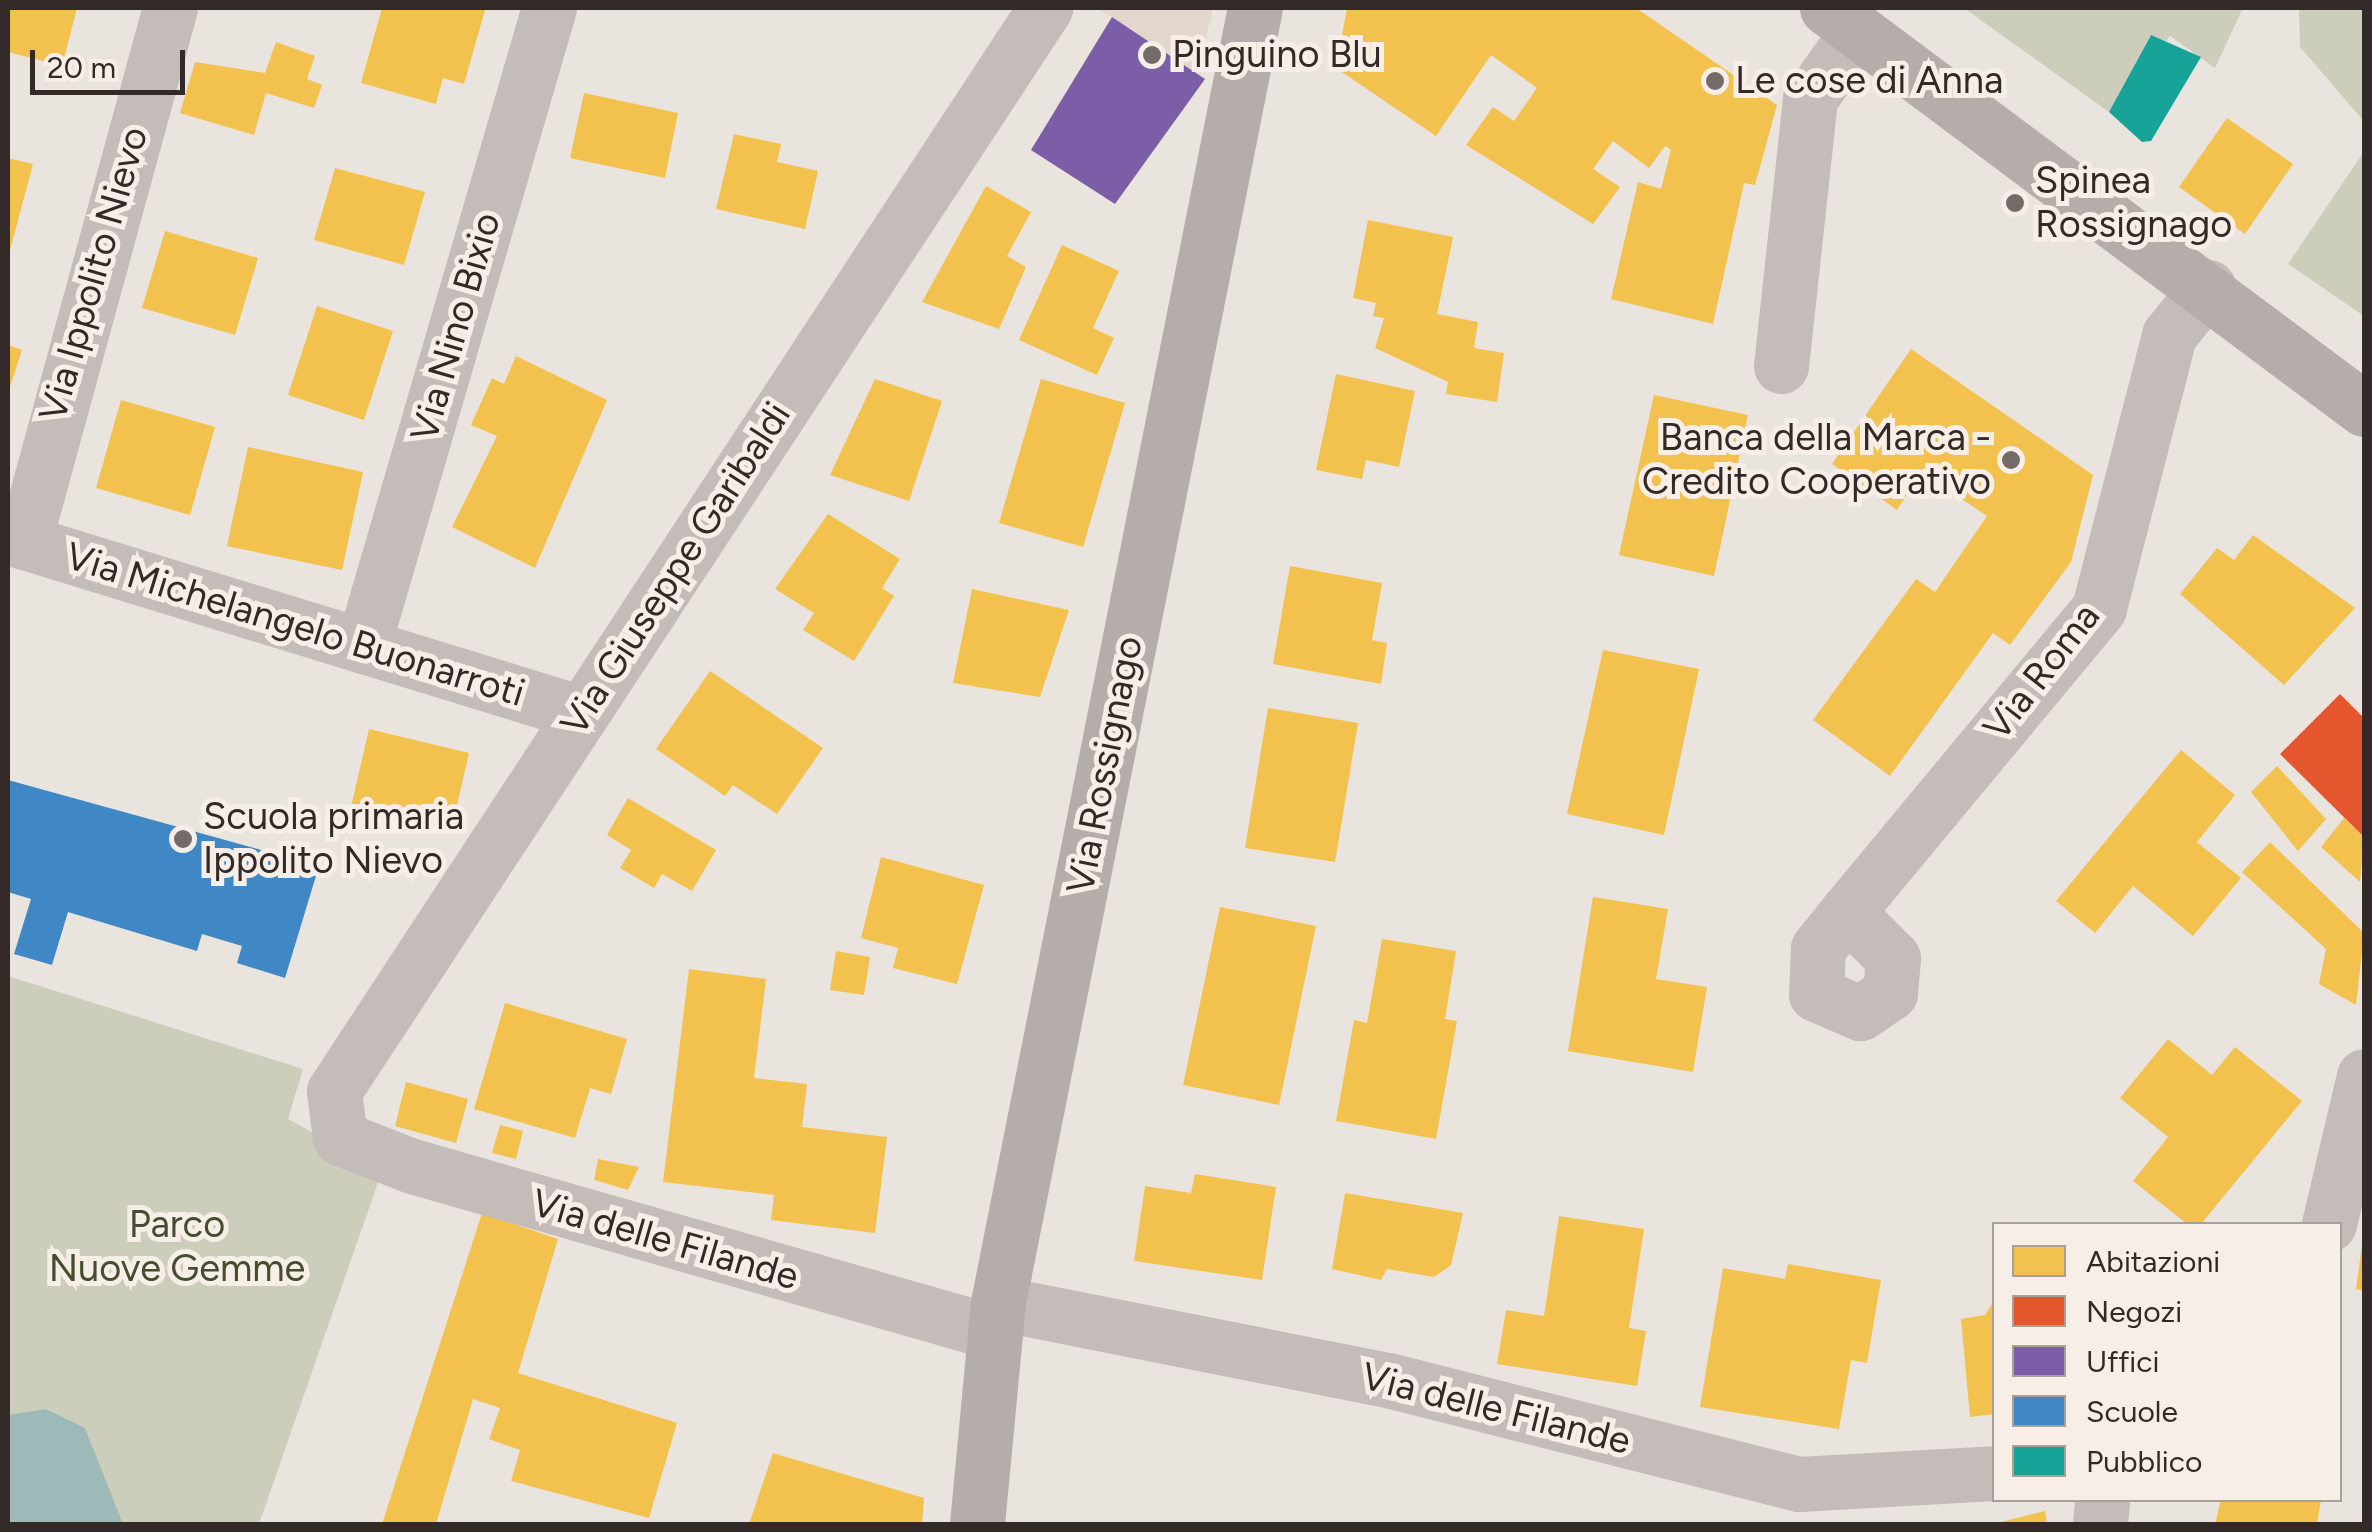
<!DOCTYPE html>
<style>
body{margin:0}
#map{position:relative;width:2372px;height:1532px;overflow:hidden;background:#eae4df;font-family:Figtree,sans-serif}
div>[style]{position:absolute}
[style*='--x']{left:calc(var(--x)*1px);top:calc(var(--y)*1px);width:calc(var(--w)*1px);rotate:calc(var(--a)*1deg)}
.green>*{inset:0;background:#cccdbb}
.plaza>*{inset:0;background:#e3d7cd}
.water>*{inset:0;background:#9ebab8}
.homes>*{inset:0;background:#f2c14e}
.shops>*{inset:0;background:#e4572e}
.offices>*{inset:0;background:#7b5ea7}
.schools>*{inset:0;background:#3f88c5}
.public>*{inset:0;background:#17a398}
.street>*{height:55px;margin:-27.5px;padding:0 27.5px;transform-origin:27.5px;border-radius:27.5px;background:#c3bcb8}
.secondary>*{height:55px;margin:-27.5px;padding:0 27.5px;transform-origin:27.5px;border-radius:27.5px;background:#b4ada9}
.dots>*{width:28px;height:28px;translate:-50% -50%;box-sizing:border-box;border:5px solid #f7eee7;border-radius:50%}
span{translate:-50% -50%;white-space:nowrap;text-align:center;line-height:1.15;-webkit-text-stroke:10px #f7eee7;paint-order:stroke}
.poi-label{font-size:38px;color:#332a27}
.left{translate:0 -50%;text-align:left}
.right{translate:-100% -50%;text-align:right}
.street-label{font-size:38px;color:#332a27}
.park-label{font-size:38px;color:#444e2e}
.frame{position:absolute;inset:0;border:10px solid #332a27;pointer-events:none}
.legend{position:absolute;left:1992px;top:1222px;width:350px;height:280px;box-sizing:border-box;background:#f7eee7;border:2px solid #a9a09a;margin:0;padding:12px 18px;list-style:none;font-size:30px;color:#332a27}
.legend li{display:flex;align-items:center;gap:20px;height:50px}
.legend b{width:50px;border:2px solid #a9a09a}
.scale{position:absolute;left:30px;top:50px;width:155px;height:45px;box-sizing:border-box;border:5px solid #332a27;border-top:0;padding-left:12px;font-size:30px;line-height:35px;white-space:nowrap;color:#332a27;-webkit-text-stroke:8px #f7eee7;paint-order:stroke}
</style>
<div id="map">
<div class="green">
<i style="clip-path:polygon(1964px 8px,2243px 8px,2215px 68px,2170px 36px,2164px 44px,2150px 36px,2109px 112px)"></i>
<i style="clip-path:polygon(2299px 8px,2364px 8px,2364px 316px,2288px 264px,2363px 153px,2362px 119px,2300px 47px)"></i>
<i style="clip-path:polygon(8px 976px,303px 1069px,288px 1119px,382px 1171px,259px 1524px,8px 1524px)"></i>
</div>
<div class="plaza">
<i style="clip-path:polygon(1096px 8px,1213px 8px,1198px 73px,1112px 17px)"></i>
</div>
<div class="water">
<i style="clip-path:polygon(46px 1409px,85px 1428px,123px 1524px,8px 1524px,8px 1415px)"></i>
</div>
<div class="homes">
<i style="clip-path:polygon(8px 8px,77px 8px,62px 66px,8px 52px)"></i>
<i style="clip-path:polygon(382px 8px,485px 10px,464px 84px,443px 78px,436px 104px,361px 83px)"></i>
<i style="clip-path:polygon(1347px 8px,1636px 8px,1777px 105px,1755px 185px,1744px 183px,1713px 324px,1611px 299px,1638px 182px,1661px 189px,1671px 150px,1665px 146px,1649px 168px,1613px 141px,1593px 169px,1620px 187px,1593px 224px,1466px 145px,1493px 107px,1514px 121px,1537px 88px,1491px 55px,1436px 136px,1336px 68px)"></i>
<i style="clip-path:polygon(276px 42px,315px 56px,307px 79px,322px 85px,314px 108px,266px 93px,254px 135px,180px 113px,195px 62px,265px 73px)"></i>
<i style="clip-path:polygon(584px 93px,678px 113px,665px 178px,570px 158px)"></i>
<i style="clip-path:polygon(2227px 118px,2293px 164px,2245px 234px,2179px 187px)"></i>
<i style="clip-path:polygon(734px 134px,781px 144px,777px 162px,818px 171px,805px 229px,716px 209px)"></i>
<i style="clip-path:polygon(8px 158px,33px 164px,9px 254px,8px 254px)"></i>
<i style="clip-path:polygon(335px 168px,425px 192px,404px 265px,314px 240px)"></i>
<i style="clip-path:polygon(986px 186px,1031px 212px,1007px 256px,1026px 267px,999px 329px,922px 302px)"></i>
<i style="clip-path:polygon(1368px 220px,1453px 237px,1437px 314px,1478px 322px,1474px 348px,1504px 353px,1497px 402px,1446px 394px,1448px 382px,1375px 348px,1384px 318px,1373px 316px,1376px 303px,1353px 298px)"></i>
<i style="clip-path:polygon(165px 231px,258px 258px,235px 335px,142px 308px)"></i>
<i style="clip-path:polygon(1062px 245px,1119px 271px,1093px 328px,1114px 338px,1097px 375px,1019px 340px)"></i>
<i style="clip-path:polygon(317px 306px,393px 331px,364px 420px,288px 395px)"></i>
<i style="clip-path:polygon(8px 345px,22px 350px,8px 393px)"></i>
<i style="clip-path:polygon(1911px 349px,2093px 475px,2071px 562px,2010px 645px,1993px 633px,1890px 776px,1813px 720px,1916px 579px,1935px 592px,1987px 516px,1922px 472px,1897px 510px,1832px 464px)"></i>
<i style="clip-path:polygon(516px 356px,607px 400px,535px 568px,452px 527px,497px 436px,471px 425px,492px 378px,504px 384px)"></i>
<i style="clip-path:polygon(1336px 374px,1415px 391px,1399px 467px,1366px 460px,1362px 479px,1316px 470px)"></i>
<i style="clip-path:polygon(875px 379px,942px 401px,909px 501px,830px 475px)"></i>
<i style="clip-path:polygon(1041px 379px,1125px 403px,1083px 547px,999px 523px)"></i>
<i style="clip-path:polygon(1654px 395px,1748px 415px,1714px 576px,1619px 555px)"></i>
<i style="clip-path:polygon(121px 400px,215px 427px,190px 515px,96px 488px)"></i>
<i style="clip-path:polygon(248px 447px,363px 472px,342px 570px,227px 546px)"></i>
<i style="clip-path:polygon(828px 514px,900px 559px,882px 588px,894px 596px,854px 661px,803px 630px,814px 613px,775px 589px)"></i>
<i style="clip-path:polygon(2253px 535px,2355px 608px,2284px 685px,2180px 594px,2217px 548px,2234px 560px)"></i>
<i style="clip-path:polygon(1290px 566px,1382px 583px,1372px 640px,1387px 643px,1381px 684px,1273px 664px)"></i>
<i style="clip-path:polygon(972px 589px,1069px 610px,1040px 697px,953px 683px)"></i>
<i style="clip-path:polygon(1603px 650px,1699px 669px,1664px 835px,1567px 814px)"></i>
<i style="clip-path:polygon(710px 671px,823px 748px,777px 814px,733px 785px,725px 796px,656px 749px)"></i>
<i style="clip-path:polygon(1268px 708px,1358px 723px,1335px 862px,1245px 848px)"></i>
<i style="clip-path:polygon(369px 729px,469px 753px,451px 831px,351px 807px)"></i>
<i style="clip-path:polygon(2181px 750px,2235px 795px,2197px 842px,2241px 878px,2193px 936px,2133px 886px,2095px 933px,2056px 901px)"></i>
<i style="clip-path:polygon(2277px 766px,2326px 819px,2298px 851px,2251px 792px)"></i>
<i style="clip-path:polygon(628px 798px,716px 850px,692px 891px,662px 874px,654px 888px,620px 868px,631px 850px,607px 835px)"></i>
<i style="clip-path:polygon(2344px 818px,2364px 837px,2360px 882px,2321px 847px)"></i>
<i style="clip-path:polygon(2270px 842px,2364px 933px,2356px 1005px,2319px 984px,2326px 949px,2242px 872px)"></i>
<i style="clip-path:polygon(881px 857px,984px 885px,957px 984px,893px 968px,898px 948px,861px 938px)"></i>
<i style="clip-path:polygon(1593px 897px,1668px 909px,1656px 979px,1707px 987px,1693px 1072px,1568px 1051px)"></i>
<i style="clip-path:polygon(1220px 907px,1316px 926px,1279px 1105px,1183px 1085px)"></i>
<i style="clip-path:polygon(1382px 939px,1456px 951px,1445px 1019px,1457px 1021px,1436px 1139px,1336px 1121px,1354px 1020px,1367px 1023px)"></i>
<i style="clip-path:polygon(836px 951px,870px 957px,864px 995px,830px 990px)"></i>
<i style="clip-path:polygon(689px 969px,766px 979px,754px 1078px,807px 1084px,802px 1127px,887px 1137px,875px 1233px,771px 1220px,774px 1195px,663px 1182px)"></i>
<i style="clip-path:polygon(505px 1003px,627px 1039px,611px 1094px,590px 1088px,575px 1138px,474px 1109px)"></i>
<i style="clip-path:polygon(2168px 1039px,2212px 1075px,2235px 1047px,2302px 1101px,2201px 1224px,2187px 1224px,2133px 1181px,2168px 1137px,2120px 1098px)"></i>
<i style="clip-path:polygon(406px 1082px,468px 1099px,456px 1143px,395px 1126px)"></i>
<i style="clip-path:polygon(500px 1125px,523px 1131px,516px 1159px,492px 1153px)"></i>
<i style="clip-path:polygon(598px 1159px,639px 1167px,628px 1190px,594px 1180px)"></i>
<i style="clip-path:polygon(1195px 1174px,1276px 1187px,1262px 1280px,1134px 1261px,1145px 1186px,1191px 1193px)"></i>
<i style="clip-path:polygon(1345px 1193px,1463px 1213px,1451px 1265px,1434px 1277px,1387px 1269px,1381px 1280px,1332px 1269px)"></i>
<i style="clip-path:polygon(482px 1213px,558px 1239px,518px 1373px,677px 1423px,649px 1518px,511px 1481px,520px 1450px,489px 1439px,500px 1408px,473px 1399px,436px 1524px,382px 1524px)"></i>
<i style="clip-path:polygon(1559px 1216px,1644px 1229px,1629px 1328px,1646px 1331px,1637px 1386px,1497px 1364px,1506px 1310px,1544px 1316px)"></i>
<i style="clip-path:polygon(2362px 1245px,2364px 1245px,2364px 1291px,2356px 1289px)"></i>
<i style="clip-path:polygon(1788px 1264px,1881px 1280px,1867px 1363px,1851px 1360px,1839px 1429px,1700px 1407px,1723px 1268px,1785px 1279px)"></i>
<i style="clip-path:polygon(1994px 1300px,1994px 1414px,1970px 1417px,1961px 1319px,1985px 1315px)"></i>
<i style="clip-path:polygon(773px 1453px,924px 1498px,922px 1524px,749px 1524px)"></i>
<i style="clip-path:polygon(2221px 1500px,2321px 1500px,2317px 1524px,2215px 1524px)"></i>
<i style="clip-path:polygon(2045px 1511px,2047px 1524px,1997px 1524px,1997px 1523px)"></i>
</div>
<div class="shops">
<i style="clip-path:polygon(2340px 694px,2364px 718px,2364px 837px,2280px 754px)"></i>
</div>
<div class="offices">
<i style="clip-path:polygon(1112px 17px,1205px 79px,1115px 204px,1031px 150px)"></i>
</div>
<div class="schools">
<i style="clip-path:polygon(8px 780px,319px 866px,285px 978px,237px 963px,242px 946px,202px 934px,197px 951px,68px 912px,52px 965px,14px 954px,31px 899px,8px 892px)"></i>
</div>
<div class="public">
<i style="clip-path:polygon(2151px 35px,2201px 57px,2151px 141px,2142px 142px,2109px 112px)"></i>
</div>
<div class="street">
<i style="--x:1781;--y:366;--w:270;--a:-83.8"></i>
<i style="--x:1810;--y:98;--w:82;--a:-54.4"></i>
<i style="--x:8;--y:537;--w:600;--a:17.05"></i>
<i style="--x:24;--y:542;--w:554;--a:-74.71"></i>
<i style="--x:363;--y:646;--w:665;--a:-73.75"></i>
<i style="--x:1847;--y:912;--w:65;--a:45"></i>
<i style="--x:1893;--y:958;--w:35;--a:95"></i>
<i style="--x:1890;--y:993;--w:36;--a:146"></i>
<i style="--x:1860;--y:1013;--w:48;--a:-156.6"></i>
<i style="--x:1816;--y:994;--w:46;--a:-87.5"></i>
<i style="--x:1818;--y:948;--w:46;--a:-51.1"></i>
<i style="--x:1847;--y:912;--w:395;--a:-50.3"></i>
<i style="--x:2099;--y:608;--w:282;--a:-75.6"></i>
<i style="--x:2169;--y:335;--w:62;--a:-50.9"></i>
<i style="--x:2329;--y:1224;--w:152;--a:-76.7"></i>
<i style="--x:998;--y:1303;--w:398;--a:11.2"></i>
<i style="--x:1388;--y:1380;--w:424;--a:14.2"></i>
<i style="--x:1799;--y:1484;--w:195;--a:-3.2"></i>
<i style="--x:993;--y:1332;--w:604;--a:-164.05"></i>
<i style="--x:412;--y:1166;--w:77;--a:-158.7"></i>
<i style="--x:340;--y:1138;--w:47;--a:-97.3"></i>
<i style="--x:334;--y:1091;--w:1296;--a:-56.71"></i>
<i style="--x:2100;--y:1524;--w:24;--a:-85"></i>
</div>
<div class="secondary">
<i style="--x:1827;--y:8;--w:670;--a:36.75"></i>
<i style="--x:977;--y:1524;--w:222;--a:-84.6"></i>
<i style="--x:998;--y:1303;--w:1320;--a:-78.78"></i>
</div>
<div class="dots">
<i style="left:1152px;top:55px;background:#736b67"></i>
<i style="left:1715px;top:81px;background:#736b67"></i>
<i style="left:2015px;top:203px;background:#736b67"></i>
<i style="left:2011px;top:460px;background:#736b67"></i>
<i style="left:183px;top:839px;background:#736b67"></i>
</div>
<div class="poi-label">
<span class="left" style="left:1172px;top:55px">Pinguino Blu</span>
<span class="left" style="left:1735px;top:81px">Le cose di Anna</span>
<span class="left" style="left:2035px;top:203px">Spinea<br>Rossignago</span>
<span class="right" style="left:1991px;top:460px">Banca della Marca -<br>Credito Cooperativo</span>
<span class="left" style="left:203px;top:839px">Scuola primaria<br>Ippolito Nievo</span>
</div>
<div class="street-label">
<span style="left:94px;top:274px;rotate:-74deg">Via Ippolito Nievo</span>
<span style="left:456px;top:327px;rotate:-74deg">Via Nino Bixio</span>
<span style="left:676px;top:569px;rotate:-57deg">Via Giuseppe Garibaldi</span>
<span style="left:295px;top:625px;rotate:17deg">Via Michelangelo Buonarroti</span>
<span style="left:2042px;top:672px;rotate:-52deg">Via Roma</span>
<span style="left:1105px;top:765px;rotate:-79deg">Via Rossignago</span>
<span style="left:665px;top:1240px;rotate:16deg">Via delle Filande</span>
<span style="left:1496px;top:1409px;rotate:14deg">Via delle Filande</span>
</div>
<div class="park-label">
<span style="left:177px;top:1247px">Parco<br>Nuove Gemme</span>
</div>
<div class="frame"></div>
<ul class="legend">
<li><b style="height:28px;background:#f2c14e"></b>Abitazioni</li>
<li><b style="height:28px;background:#e4572e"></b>Negozi</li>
<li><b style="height:28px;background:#7b5ea7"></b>Uffici</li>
<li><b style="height:28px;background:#3f88c5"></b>Scuole</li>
<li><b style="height:28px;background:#17a398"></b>Pubblico</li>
</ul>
<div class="scale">20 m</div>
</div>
